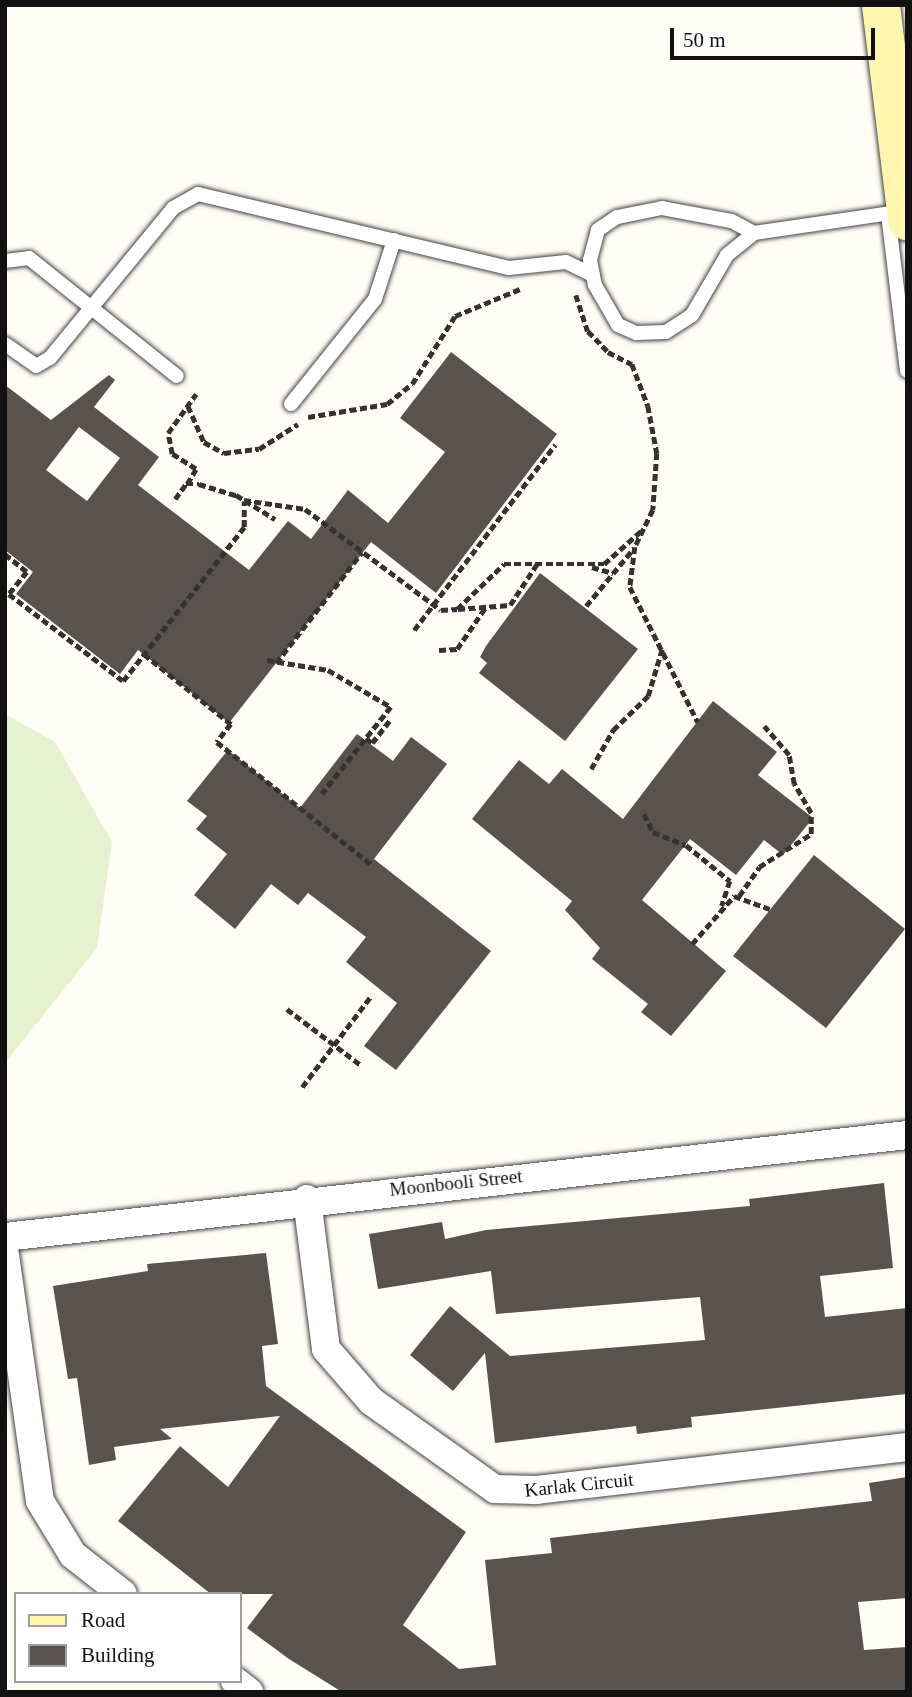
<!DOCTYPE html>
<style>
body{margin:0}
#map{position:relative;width:912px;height:1697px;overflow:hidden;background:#fffdf5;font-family:"Times New Roman",serif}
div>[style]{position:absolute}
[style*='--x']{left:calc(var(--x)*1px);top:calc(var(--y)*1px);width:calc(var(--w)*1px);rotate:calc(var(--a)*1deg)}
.pitch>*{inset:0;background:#e6f2cf}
.building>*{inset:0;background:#5a524d}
.path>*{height:4.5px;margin-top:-2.25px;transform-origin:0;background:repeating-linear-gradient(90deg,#333 0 7px,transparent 0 10.5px)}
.roads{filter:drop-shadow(0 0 2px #444) drop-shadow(0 0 2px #444)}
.service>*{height:14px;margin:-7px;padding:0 7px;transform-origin:7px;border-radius:7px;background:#fff}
.minor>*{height:28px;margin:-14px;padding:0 14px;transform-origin:14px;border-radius:14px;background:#fff}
.secondary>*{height:38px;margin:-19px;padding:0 19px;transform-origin:19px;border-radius:19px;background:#fff6b0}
span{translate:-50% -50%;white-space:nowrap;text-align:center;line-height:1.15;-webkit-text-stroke:7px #fff;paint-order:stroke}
.street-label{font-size:19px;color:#111}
.frame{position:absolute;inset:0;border:7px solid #111;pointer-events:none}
.legend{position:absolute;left:14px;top:1592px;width:228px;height:91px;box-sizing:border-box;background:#fff;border:2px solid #a0a0a0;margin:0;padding:9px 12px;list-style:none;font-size:21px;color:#111}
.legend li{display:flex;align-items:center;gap:14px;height:35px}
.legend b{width:35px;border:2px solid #a0a0a0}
.scale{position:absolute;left:670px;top:28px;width:205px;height:32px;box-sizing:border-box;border:4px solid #111;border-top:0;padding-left:9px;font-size:21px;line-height:24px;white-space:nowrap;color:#111;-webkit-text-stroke:5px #fff;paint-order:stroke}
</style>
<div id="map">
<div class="pitch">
<i style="clip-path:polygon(5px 714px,55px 742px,112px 842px,97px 948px,5px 1063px)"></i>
</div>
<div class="building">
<i style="clip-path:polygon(evenodd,451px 352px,557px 434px,436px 593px,371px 542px,229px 723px,138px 650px,120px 674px,16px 594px,33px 572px,5px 550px,5px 385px,51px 420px,109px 375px,115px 380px,94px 407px,159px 457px,138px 485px,249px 570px,288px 521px,311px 539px,348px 490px,388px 523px,445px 452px,400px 418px,451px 352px,79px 427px,120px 458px,87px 501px,46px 470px,79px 427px)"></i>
<i style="clip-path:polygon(540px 573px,638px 649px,565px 741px,479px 673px,487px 663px,480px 657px,486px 646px)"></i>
<i style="clip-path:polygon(713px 701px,777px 752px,758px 775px,813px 818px,783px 855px,764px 840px,736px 875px,690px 839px,642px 900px,726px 971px,671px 1036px,641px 1012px,648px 1004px,592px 959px,600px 948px,565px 910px,572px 901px,472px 819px,519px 760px,549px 784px,562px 769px,623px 819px)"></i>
<i style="clip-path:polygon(357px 734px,393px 761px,411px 737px,447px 764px,374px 859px,491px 951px,396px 1070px,364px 1046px,397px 1003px,346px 962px,366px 937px,308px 893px,298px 905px,271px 884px,235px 929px,194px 895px,227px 854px,196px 829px,207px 816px,187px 801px,228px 750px,300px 808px)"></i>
<i style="clip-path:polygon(814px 855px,905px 929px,826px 1028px,733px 956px)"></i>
<i style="clip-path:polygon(884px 1183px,893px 1268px,820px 1276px,825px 1317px,907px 1308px,907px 1394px,691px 1417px,692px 1427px,637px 1434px,636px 1426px,495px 1443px,485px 1353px,453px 1391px,410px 1355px,450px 1306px,510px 1356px,705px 1340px,700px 1297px,496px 1314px,491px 1271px,378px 1289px,369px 1234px,442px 1222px,445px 1239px,486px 1230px,750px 1206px,749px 1199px)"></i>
<i style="clip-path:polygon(266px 1253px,278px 1344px,262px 1346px,266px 1386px,466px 1532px,403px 1625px,459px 1669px,496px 1665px,485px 1560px,552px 1553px,550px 1538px,872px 1501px,869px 1483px,907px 1477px,907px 1598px,858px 1602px,864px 1650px,907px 1647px,907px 1692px,342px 1692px,289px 1659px,247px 1628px,273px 1594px,211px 1594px,118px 1521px,180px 1446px,228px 1487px,280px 1416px,160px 1429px,172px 1439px,114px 1447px,116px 1460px,89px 1465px,77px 1378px,68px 1379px,53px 1286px,148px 1271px,147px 1264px)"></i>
</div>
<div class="path">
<i style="--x:576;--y:295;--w:38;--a:72"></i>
<i style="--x:588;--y:331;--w:29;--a:46"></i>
<i style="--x:608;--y:352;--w:27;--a:27"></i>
<i style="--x:632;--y:364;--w:45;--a:69.1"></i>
<i style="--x:648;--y:406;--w:48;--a:79.2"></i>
<i style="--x:657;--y:453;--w:57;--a:94"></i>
<i style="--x:653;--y:510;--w:41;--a:115.9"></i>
<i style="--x:635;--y:547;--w:40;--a:97.1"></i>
<i style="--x:630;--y:587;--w:151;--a:63.3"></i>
<i style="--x:188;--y:406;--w:39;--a:66"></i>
<i style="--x:204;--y:442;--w:23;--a:29"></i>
<i style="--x:224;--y:453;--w:35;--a:-7"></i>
<i style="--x:259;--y:449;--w:46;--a:-32.7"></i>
<i style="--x:308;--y:417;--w:80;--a:-9.3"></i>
<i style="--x:387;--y:404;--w:32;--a:-39"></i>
<i style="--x:412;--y:384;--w:80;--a:-57.7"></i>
<i style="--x:455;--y:316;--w:70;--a:-22.6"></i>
<i style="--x:187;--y:484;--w:17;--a:-59"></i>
<i style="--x:196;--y:469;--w:28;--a:-148"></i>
<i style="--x:172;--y:454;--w:21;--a:-101"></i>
<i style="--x:168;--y:433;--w:48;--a:-54.3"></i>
<i style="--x:175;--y:499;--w:19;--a:-54"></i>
<i style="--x:186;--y:484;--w:13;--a:0"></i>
<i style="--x:199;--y:484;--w:39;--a:17"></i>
<i style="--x:236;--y:495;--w:46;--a:31.6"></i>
<i style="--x:244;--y:500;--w:62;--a:8.4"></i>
<i style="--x:305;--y:509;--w:169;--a:36.6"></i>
<i style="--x:441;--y:610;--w:16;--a:-4"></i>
<i style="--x:457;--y:609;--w:65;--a:-43.8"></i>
<i style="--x:504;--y:564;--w:100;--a:0"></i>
<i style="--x:604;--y:564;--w:50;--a:-41.7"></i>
<i style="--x:5;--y:554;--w:28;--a:39"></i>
<i style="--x:27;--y:572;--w:28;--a:129"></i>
<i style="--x:9;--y:594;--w:143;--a:37.3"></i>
<i style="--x:123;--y:681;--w:196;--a:-51.8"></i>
<i style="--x:244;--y:527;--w:26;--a:-90"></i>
<i style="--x:592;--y:567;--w:22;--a:16"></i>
<i style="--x:586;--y:606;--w:75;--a:-50.4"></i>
<i style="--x:458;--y:609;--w:52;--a:-4.4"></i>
<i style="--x:510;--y:605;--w:49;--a:-56.6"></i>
<i style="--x:414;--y:630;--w:233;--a:-52.7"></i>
<i style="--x:439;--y:650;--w:18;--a:-3"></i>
<i style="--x:457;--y:649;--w:50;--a:-55.7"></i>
<i style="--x:144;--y:654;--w:112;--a:38.8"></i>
<i style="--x:231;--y:724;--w:23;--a:128"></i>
<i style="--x:217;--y:742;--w:198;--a:38.4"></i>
<i style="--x:267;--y:660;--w:62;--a:9.3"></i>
<i style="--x:328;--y:670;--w:73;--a:30.4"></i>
<i style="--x:391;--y:707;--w:111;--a:128.4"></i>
<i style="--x:276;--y:663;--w:140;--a:-52.2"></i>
<i style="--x:366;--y:738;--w:8;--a:40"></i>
<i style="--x:372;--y:743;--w:28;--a:-52"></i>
<i style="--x:591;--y:769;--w:45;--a:-60.6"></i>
<i style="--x:613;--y:730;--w:49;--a:-44.2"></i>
<i style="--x:648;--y:696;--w:49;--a:-73.4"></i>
<i style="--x:644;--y:814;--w:20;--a:63"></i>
<i style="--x:653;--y:832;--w:35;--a:22"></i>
<i style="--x:686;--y:845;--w:57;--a:39.3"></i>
<i style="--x:730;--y:881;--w:26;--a:108"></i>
<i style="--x:739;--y:896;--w:35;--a:-55"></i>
<i style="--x:759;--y:867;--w:62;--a:-32.4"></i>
<i style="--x:811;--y:834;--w:21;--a:-90"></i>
<i style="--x:811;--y:813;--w:34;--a:-120"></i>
<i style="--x:794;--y:784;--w:29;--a:-100"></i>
<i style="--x:789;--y:755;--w:38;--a:-131"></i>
<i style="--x:692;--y:944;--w:64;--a:-48.8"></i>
<i style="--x:734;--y:896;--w:38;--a:20"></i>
<i style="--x:287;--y:1009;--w:94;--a:37.2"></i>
<i style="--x:302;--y:1087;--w:114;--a:-52.8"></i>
</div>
<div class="roads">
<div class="service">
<i style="--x:888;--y:214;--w:158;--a:83.1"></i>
<i style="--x:754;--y:233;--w:26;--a:-152"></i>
<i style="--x:731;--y:221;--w:70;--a:-169.3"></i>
<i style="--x:662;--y:208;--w:46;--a:168.7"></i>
<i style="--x:617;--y:217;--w:23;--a:146"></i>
<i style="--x:598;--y:230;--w:31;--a:105"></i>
<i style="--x:590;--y:260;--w:25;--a:79"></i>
<i style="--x:595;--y:285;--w:46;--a:60.1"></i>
<i style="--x:618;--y:325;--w:20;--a:24"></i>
<i style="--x:636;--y:333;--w:30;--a:-2"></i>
<i style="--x:666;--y:332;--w:31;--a:-33"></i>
<i style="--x:692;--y:315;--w:69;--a:-59.7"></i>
<i style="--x:727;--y:255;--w:35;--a:-39"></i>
<i style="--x:754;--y:233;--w:153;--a:-8.3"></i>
<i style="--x:5;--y:261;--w:24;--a:-7"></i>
<i style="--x:29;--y:258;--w:189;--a:38.6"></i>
<i style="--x:5;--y:344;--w:38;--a:35"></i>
<i style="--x:36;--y:366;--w:16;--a:-30"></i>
<i style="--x:50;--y:358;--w:194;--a:-50.6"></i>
<i style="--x:173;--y:208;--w:29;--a:-29"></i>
<i style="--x:198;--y:194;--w:320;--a:13.4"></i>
<i style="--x:509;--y:268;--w:57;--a:-6"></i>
<i style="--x:566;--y:262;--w:30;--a:26"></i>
<i style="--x:291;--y:404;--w:134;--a:-51.3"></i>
<i style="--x:375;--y:299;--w:62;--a:-72.1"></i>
</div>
<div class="minor">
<i style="--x:307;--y:1199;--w:151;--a:82.8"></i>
<i style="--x:326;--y:1349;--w:69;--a:49.1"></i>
<i style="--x:371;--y:1401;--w:152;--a:35.4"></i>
<i style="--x:495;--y:1489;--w:41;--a:1.4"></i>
<i style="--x:536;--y:1490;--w:373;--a:-6.6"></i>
<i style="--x:5;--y:1237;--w:908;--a:-6.45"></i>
<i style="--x:5;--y:1255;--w:248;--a:81.9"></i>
<i style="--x:40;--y:1501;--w:63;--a:58.6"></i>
<i style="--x:73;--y:1555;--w:63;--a:38"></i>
<i style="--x:235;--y:1681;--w:18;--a:38"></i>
</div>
<div class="secondary">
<i style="--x:881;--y:5;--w:218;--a:83.1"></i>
</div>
</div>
<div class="street-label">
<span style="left:456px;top:1183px;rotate:-6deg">Moonbooli Street</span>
<span style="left:579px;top:1485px;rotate:-6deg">Karlak Circuit</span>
</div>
<div class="frame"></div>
<ul class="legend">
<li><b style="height:9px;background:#fff6b0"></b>Road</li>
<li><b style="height:19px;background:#5a524d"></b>Building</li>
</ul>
<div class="scale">50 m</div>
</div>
